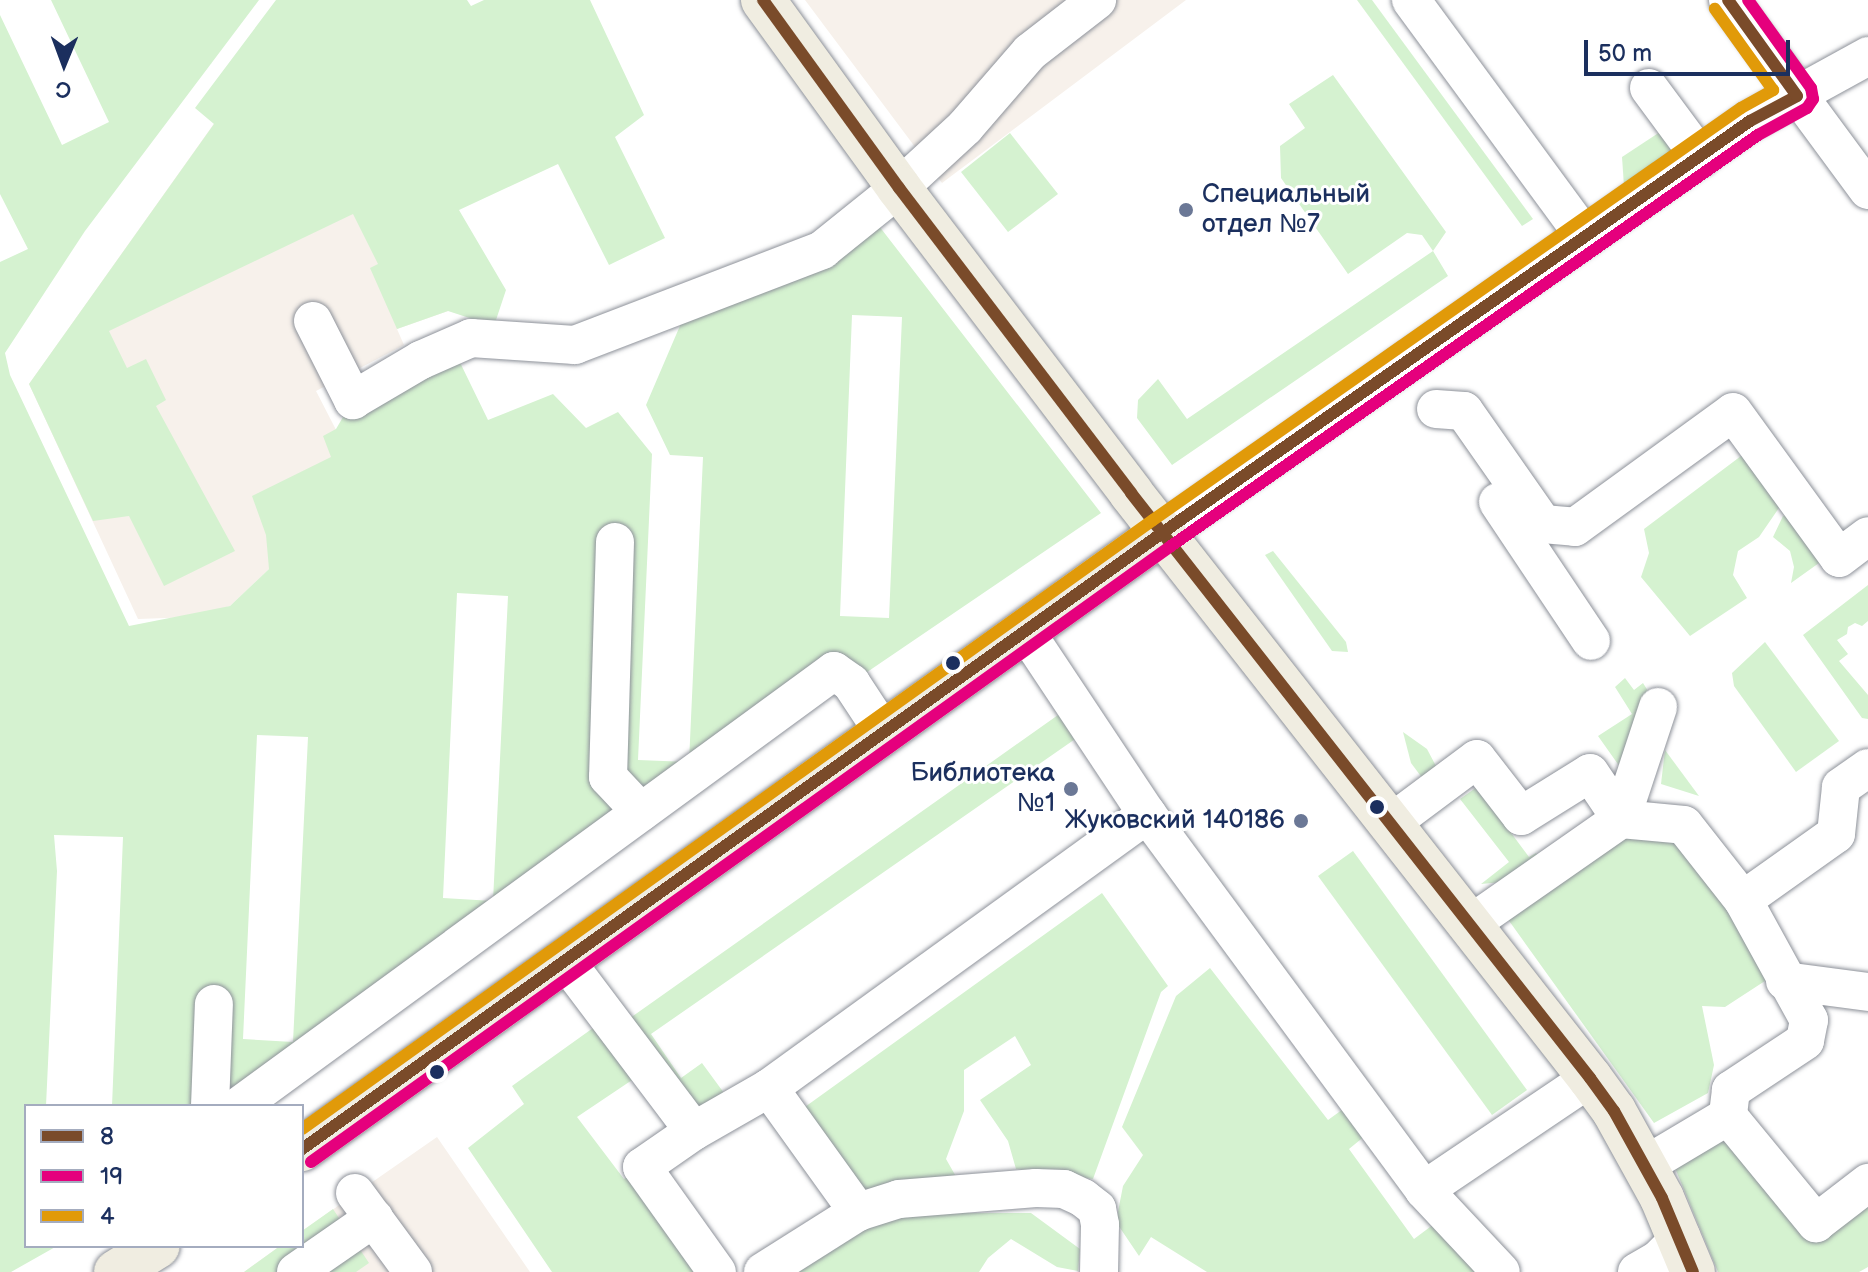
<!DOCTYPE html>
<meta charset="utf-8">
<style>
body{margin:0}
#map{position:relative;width:1868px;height:1272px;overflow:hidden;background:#fff;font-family:"Balsamiq Sans",sans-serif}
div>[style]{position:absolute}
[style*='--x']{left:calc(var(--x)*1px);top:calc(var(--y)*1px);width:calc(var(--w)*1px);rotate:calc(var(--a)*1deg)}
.built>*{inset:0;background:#f7f1eb}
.green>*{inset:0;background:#d5f2d0}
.roads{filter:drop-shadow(0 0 2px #8e929a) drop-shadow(0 0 2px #8e929a)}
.minor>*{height:38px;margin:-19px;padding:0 19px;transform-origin:19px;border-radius:19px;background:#fff}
.major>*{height:44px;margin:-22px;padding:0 22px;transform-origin:22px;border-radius:22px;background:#f0ede1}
.bus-1>*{height:12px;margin:-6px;padding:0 6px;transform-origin:6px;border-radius:6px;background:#7a4b2a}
.bus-2>*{height:12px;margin:-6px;padding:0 6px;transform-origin:6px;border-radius:6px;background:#e5007d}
.bus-3>*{height:12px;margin:-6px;padding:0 6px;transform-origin:6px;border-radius:6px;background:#e19a09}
.dots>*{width:22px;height:22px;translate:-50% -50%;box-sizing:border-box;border:4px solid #fff;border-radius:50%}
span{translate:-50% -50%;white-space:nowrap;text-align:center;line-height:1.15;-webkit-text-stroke:6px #fff;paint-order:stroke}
.poi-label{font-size:26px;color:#1b2f5e}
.left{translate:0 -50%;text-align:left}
.right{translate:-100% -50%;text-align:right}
.legend{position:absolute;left:24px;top:1104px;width:280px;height:144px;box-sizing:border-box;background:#fff;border:2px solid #a4acbf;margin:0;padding:10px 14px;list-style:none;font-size:24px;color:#1b2f5e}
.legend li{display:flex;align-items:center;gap:16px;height:40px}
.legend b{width:40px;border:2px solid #a4acbf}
.north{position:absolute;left:24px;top:24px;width:80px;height:80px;-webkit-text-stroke:6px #fff;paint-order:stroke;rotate:181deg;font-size:22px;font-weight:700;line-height:32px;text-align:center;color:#1b2f5e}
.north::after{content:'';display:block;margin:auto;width:28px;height:36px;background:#1b2f5e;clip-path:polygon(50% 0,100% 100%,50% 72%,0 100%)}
.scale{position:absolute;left:1584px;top:40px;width:206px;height:36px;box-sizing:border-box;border:4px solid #1b2f5e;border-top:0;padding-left:10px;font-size:24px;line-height:28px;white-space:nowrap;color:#1b2f5e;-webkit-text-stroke:6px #fff;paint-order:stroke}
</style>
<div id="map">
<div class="built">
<i style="clip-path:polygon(805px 0,1186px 0,942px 183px)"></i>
<i style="clip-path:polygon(386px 88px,448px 311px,397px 329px,404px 345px,316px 391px,382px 519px,269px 569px,230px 606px,193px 617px,138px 619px,29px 384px,235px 94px)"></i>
<i style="clip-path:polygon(437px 1137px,530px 1272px,244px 1272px,280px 1246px,302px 1246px,302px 1231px)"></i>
</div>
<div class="green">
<i style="clip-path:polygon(evenodd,51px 0,259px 0,85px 231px,5px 353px,10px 375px,129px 626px,230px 606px,269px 569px,266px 535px,252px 496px,331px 457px,323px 436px,336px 429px,353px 400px,452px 346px,488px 420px,553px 394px,586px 428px,618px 412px,652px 454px,638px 760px,689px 762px,703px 457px,670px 455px,646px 405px,691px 300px,869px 213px,1101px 513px,851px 683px,834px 671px,239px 1106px,112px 1106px,123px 837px,54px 835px,57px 871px,46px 1106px,26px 1106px,26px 1246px,57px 1246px,11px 1272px,0 1272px,0 262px,28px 249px,0 194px,0 15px,62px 145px,109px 122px,51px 0,852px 315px,902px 317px,889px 618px,840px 616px,852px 315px,51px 0,457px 593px,508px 596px,493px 901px,443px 898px,457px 593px,51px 0,257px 735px,308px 737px,293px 1042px,243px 1039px,257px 735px)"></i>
<i style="clip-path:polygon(276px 0,467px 0,471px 6px,484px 0,590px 0,644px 115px,615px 137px,665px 238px,609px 265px,558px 164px,459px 210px,506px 290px,494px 326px,448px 311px,397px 329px,370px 268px,378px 264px,353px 214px,109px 331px,127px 368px,146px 359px,166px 400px,156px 406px,235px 551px,164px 586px,129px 516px,93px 521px,29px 384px,214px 124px,195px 108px)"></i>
<i style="clip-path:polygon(1357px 0,1372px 0,1533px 219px,1522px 226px)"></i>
<i style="clip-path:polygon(1333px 75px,1446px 232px,1433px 251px,1448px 276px,1172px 465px,1137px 418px,1138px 400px,1158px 379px,1187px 419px,1433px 251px,1422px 235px,1407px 233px,1348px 274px,1281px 178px,1280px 146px,1305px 128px,1289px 104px)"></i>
<i style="clip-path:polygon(1666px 128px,1686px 156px,1635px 186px,1624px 186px,1622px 157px)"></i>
<i style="clip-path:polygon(1010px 133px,1058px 194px,1008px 232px,961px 172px)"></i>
<i style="clip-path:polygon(1745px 453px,1781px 505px,1759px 537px,1738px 551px,1733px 575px,1747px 598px,1690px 636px,1641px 577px,1649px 553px,1644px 529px)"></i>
<i style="clip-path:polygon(1794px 512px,1826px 558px,1791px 583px,1794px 567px,1790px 551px,1773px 537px,1783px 516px)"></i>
<i style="clip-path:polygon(1273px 551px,1346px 642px,1348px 652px,1332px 651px,1265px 555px)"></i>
<i style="clip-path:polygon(1868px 585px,1868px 621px,1862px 626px,1855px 623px,1848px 627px,1847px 634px,1837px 640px,1848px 654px,1839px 661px,1868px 695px,1868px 719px,1862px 718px,1803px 635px)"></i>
<i style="clip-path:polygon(1765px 642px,1839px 741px,1796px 772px,1734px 686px,1732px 673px)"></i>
<i style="clip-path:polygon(1625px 678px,1634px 690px,1643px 683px,1658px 707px,1632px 784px,1598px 736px,1632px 714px,1615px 687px)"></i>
<i style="clip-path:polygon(1075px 703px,1091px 728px,651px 1034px,681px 1078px,702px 1063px,735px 1108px,694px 1131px,647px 1070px,577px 1117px,624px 1179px,642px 1167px,717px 1272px,552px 1272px,468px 1148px,524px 1104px,512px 1086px,607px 1018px,616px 1028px)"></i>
<i style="clip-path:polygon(1403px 732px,1427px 749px,1437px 768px,1426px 783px,1411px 763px)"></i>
<i style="clip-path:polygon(1665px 750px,1699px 796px,1661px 784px)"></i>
<i style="clip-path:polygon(1477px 787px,1529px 857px,1536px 853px,1544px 864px,1523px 880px,1481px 884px,1509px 862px,1460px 799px)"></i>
<i style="clip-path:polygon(1621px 819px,1684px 825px,1768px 979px,1725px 1007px,1702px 1006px,1714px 1065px,1708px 1093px,1654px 1123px,1497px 904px)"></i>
<i style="clip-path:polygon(1353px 851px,1527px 1090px,1492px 1115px,1318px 876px)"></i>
<i style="clip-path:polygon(1102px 893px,1168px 986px,1161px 992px,1093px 1179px,1016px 1169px,1008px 1141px,980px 1100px,1031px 1065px,1015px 1036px,964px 1070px,964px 1111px,946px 1159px,966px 1194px,969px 1213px,1031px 1213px,1080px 1249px,1078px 1271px,1057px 1267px,1011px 1239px,988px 1258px,979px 1272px,764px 1272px,858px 1212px,791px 1117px)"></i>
<i style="clip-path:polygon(1210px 968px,1328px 1120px,1357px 1099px,1377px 1126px,1349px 1149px,1414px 1239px,1446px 1215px,1475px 1272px,1207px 1272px,1151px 1237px,1139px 1256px,1116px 1222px,1123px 1186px,1143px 1155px,1122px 1127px,1176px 996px)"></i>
<i style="clip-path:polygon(1728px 1116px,1816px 1223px,1868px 1183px,1868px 1267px,1859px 1272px,1718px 1272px,1668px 1151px)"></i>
<i style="clip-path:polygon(333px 1209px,369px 1263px,356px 1272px,244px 1272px,280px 1246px,302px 1246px,302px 1231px)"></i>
</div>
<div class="roads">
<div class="minor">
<i style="--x:1411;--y:0;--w:294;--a:53.7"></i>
<i style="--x:1728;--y:0;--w:236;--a:53.6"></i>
<i style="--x:1649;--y:88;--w:86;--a:53.5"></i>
<i style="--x:313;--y:321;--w:89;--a:63.1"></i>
<i style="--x:353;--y:400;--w:79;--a:-30.5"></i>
<i style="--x:421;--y:360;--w:55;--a:-23.7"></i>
<i style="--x:471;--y:338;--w:104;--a:3.9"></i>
<i style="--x:575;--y:345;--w:265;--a:-21"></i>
<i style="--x:822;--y:250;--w:99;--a:-38.8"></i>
<i style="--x:899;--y:188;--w:90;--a:-42.7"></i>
<i style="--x:965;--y:127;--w:99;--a:-49.1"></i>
<i style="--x:1030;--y:52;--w:85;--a:-37.8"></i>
<i style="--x:1436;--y:409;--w:28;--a:4"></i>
<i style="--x:1464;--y:411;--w:138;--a:55"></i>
<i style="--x:1543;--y:524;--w:32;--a:5"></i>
<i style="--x:1575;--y:527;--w:195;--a:-36"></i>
<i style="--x:1733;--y:412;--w:180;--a:54"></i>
<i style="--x:1839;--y:558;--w:36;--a:-37"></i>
<i style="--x:1498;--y:502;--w:167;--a:56.2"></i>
<i style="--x:1162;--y:533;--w:718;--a:-35.02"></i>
<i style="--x:1750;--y:121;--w:135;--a:-28.8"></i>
<i style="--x:615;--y:542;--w:235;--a:91.7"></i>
<i style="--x:608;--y:777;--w:48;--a:46.7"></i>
<i style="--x:1026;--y:632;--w:219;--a:56.4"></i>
<i style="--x:1147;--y:814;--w:467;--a:53.6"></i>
<i style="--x:1424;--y:1190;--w:112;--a:46.8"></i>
<i style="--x:1391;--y:823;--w:107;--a:-36.7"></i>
<i style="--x:1477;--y:759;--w:72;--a:52.3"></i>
<i style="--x:1521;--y:816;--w:81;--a:-31.9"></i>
<i style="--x:1590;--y:773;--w:55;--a:56"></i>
<i style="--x:1621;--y:819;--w:63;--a:5.4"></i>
<i style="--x:1684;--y:825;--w:95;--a:51.8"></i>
<i style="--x:1743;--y:900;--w:137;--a:61.2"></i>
<i style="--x:1809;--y:1020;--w:21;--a:101"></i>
<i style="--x:1805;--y:1041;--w:89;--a:146.5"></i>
<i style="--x:1731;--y:1090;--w:26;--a:97"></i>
<i style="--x:1728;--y:1116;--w:98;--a:149.2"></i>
<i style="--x:1743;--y:900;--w:114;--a:-35.4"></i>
<i style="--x:1836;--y:834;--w:47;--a:-83.9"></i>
<i style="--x:1841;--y:787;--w:33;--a:-35"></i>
<i style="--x:1469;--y:925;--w:185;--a:-34.9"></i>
<i style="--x:1621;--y:819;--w:118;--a:-71.7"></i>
<i style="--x:565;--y:960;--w:214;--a:53"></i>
<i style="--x:694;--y:1131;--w:86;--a:-29.8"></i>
<i style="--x:769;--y:1088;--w:467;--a:-35.9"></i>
<i style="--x:1785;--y:981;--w:84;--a:7.5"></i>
<i style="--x:769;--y:1088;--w:153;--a:54.3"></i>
<i style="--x:858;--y:1212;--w:43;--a:-17.6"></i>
<i style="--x:899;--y:1199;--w:137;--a:-4.6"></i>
<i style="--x:1036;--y:1188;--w:28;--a:2"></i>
<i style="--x:1064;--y:1189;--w:21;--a:25"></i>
<i style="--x:1083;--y:1198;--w:18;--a:38"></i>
<i style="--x:1097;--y:1209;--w:16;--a:79"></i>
<i style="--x:1100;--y:1225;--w:47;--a:91.2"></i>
<i style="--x:210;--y:1106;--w:102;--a:-87.8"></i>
<i style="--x:239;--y:1106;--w:737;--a:-36.17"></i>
<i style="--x:834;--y:671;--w:21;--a:35"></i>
<i style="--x:851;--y:683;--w:60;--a:56.6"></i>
<i style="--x:1728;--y:1116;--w:139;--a:50.6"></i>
<i style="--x:1816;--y:1223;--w:66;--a:-37.6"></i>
<i style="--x:694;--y:1131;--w:63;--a:145.3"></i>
<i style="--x:642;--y:1167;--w:129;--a:54.5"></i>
<i style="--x:1424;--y:1190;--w:200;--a:-34"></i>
<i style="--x:355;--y:1193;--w:98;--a:53.7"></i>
<i style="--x:296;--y:1272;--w:95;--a:-34.7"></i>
<i style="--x:763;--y:1272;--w:112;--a:-32.3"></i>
<i style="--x:1637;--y:1272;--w:24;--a:-30"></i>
<i style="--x:1658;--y:1260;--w:33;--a:-45"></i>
</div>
<div class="major">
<i style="--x:763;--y:0;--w:232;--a:54.1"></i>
<i style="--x:899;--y:188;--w:383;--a:52.7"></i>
<i style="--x:1131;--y:493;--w:744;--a:51.88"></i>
<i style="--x:1590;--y:1078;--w:41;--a:54"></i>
<i style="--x:1614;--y:1111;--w:99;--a:61.1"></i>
<i style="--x:1662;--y:1198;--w:80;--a:67.3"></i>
<i style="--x:302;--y:1149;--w:1058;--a:-35.61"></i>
<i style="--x:116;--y:1272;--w:49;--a:-31.8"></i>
</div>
</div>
<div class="bus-1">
<i style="--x:763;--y:0;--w:232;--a:54.1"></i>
<i style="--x:899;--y:188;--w:383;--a:52.7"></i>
<i style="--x:1131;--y:493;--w:744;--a:51.88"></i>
<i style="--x:1590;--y:1078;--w:41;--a:54"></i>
<i style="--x:1614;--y:1111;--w:99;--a:61.1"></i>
<i style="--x:1662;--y:1198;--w:80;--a:67.3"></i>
<i style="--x:302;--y:1149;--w:1058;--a:-35.61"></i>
<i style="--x:1162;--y:533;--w:718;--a:-35.02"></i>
<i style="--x:1750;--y:121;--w:53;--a:-28"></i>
<i style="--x:1797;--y:96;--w:118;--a:-125.7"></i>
</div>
<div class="bus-2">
<i style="--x:311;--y:1162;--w:1058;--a:-35.61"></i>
<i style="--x:1171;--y:546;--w:717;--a:-35"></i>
<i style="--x:1758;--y:135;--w:56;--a:-28.9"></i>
<i style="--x:1807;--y:108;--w:11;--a:-56"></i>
<i style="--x:1813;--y:99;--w:11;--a:-100"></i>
<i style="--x:1811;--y:88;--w:108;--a:-125.6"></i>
</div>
<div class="bus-3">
<i style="--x:302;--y:1129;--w:1046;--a:-35.59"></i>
<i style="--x:1153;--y:520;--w:718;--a:-35.02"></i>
<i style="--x:1741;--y:108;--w:37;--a:-29"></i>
<i style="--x:1773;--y:90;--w:100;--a:-125.6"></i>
</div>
<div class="dots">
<i style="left:1186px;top:210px;background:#6b7896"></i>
<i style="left:953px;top:663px;background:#1b2f5e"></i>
<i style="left:1071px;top:789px;background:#6b7896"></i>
<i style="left:1377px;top:807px;background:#1b2f5e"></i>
<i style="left:1301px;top:821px;background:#6b7896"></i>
<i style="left:437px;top:1072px;background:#1b2f5e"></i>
</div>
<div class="poi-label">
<span class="left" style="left:1202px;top:210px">Специальный<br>отдел №7</span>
<span class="right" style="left:1055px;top:789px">Библиотека<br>№1</span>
<span class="right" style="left:1285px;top:821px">Жуковский 140186</span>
</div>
<ul class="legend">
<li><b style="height:10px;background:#7a4b2a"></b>8</li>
<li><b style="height:10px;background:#e5007d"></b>19</li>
<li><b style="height:10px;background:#e19a09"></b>4</li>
</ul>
<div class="north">С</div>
<div class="scale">50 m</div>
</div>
